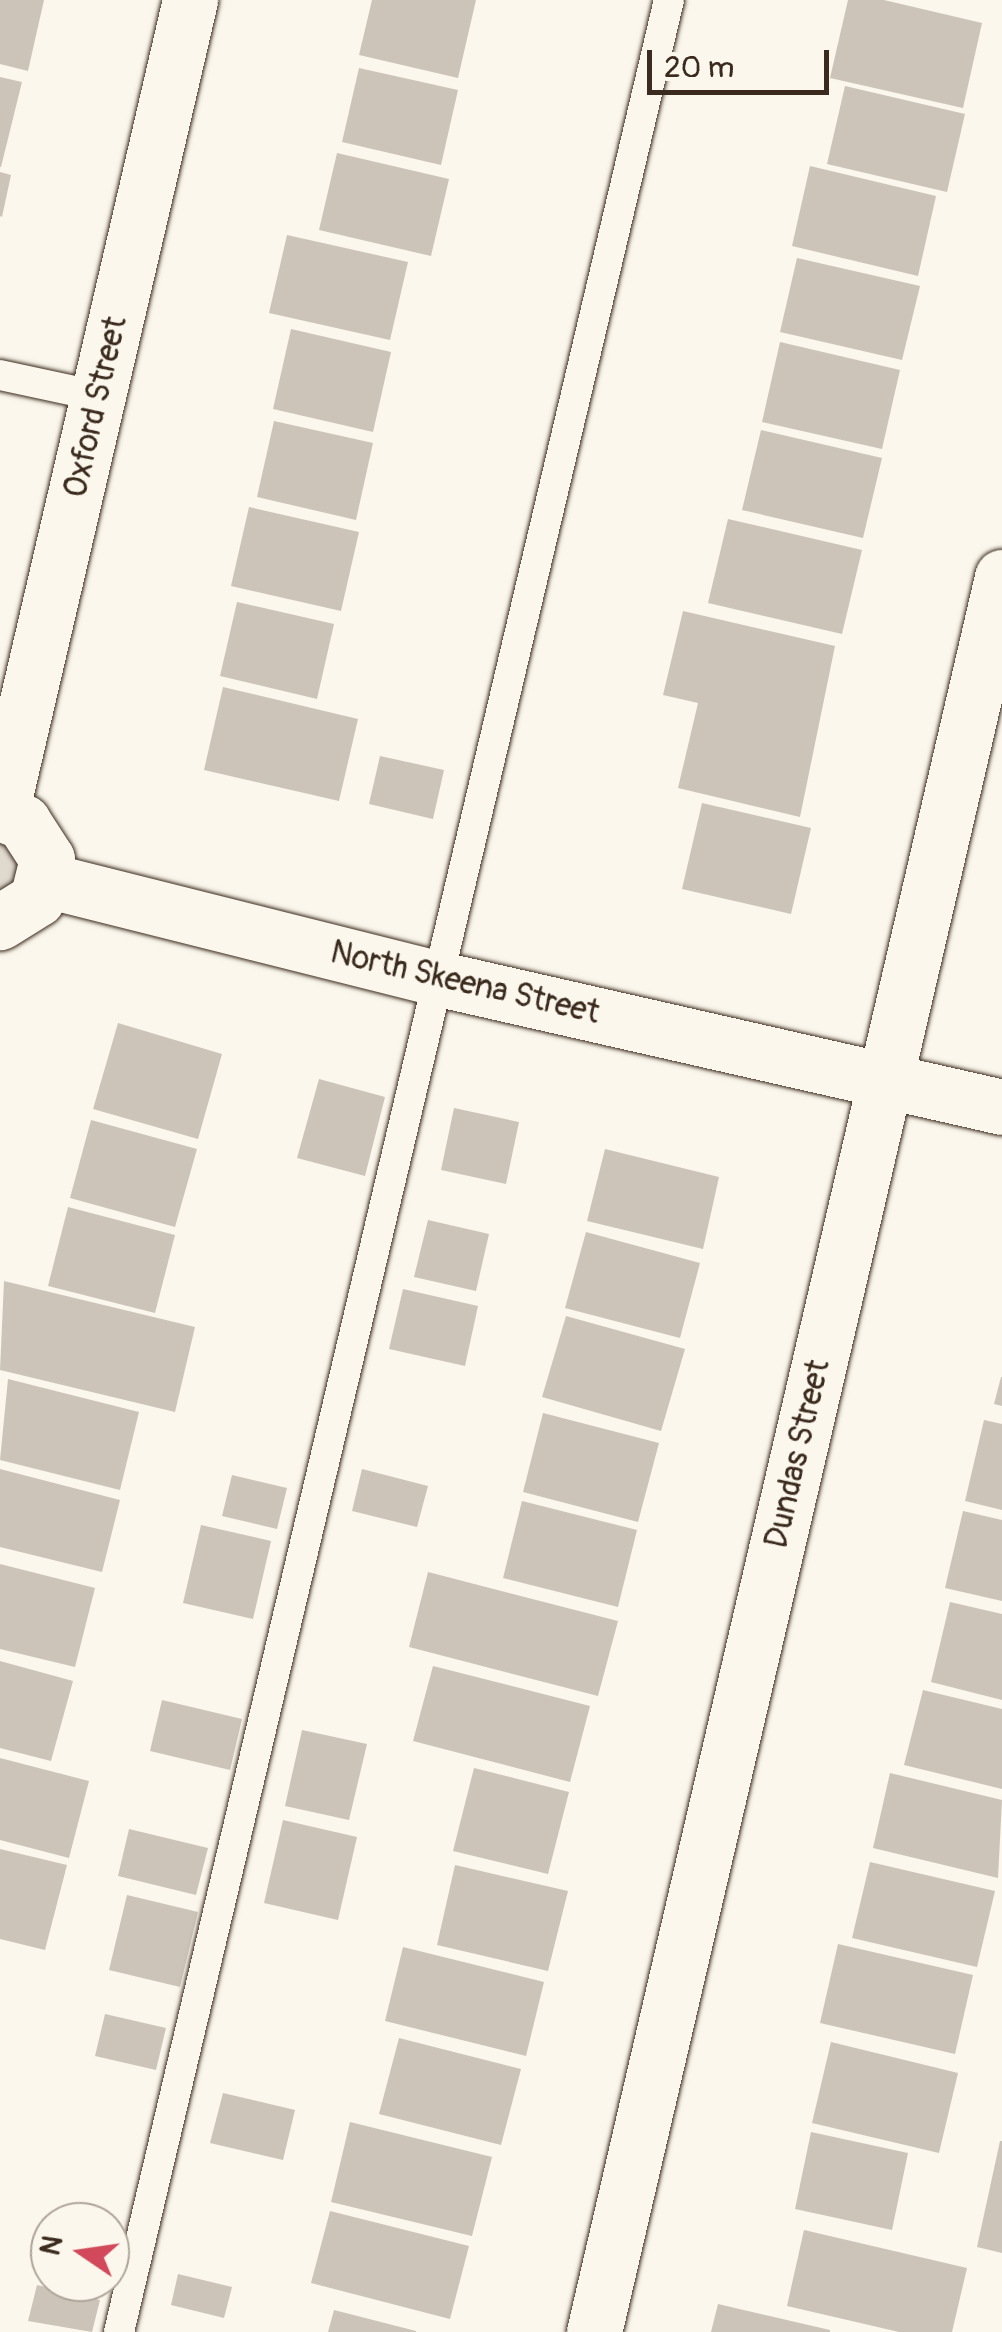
<!DOCTYPE html>
<style>
body{margin:0}
#map{position:relative;width:1002px;height:2332px;overflow:hidden;background:#fbf7ec;font-family:Pangolin,sans-serif}
div>[style]{position:absolute}
[style*='--x']{left:calc(var(--x)*1px);top:calc(var(--y)*1px);width:calc(var(--w)*1px);rotate:calc(var(--a)*1deg)}
.green>*{inset:0;background:#dfd9ce}
.building>*{inset:0;background:#ccc4b9}
.roads{filter:drop-shadow(0 0 2px #3b2a1e) drop-shadow(0 0 2px #3b2a1e)}
.service>*{height:30px;margin:-15px;padding:0 15px;transform-origin:15px;border-radius:15px;background:#fbf7ec}
.minor>*{height:55px;margin:-27.5px;padding:0 27.5px;transform-origin:27.5px;border-radius:27.5px;background:#fbf7ec}
span{translate:-50% -50%;white-space:nowrap;text-align:center;line-height:1.15;-webkit-text-stroke:9px #fbf7ec;paint-order:stroke}
.street-label{font-size:32px;color:#3b2a1e}
.north{position:absolute;left:30px;top:2202px;width:100px;height:100px;box-sizing:border-box;background:#fbf7ec;border:2px solid #aea59a;border-radius:50%;rotate:283deg;font-size:28px;font-weight:700;line-height:40px;text-align:center;color:#3b2a1e}
.north::after{content:'';display:block;margin:auto;width:35px;height:45px;background:#d1495b;clip-path:polygon(50% 0,100% 100%,50% 72%,0 100%)}
.scale{position:absolute;left:647px;top:50px;width:182px;height:45px;box-sizing:border-box;border:5px solid #3b2a1e;border-top:0;padding-left:12px;font-size:30px;line-height:35px;white-space:nowrap;color:#3b2a1e;-webkit-text-stroke:8px #fbf7ec;paint-order:stroke}
</style>
<div id="map">
<div class="green">
<i style="clip-path:polygon(0 829px,30px 856px,0 905px)"></i>
</div>
<div class="building">
<i style="clip-path:polygon(0 0,44px 0,28px 71px,0 64px)"></i>
<i style="clip-path:polygon(372px 0,476px 0,458px 78px,359px 55px)"></i>
<i style="clip-path:polygon(848px 0,884px 0,982px 23px,963px 108px,830px 78px)"></i>
<i style="clip-path:polygon(359px 68px,458px 90px,441px 165px,342px 142px)"></i>
<i style="clip-path:polygon(0 77px,22px 82px,1px 167px,0 167px)"></i>
<i style="clip-path:polygon(845px 86px,965px 114px,947px 192px,827px 164px)"></i>
<i style="clip-path:polygon(337px 153px,449px 179px,431px 256px,319px 230px)"></i>
<i style="clip-path:polygon(810px 166px,936px 196px,918px 276px,792px 246px)"></i>
<i style="clip-path:polygon(0 172px,11px 175px,2px 217px,0 216px)"></i>
<i style="clip-path:polygon(287px 235px,408px 262px,390px 340px,269px 313px)"></i>
<i style="clip-path:polygon(797px 258px,920px 286px,902px 360px,780px 332px)"></i>
<i style="clip-path:polygon(291px 329px,391px 352px,373px 432px,273px 409px)"></i>
<i style="clip-path:polygon(780px 342px,900px 370px,882px 449px,762px 422px)"></i>
<i style="clip-path:polygon(274px 421px,373px 443px,356px 520px,257px 497px)"></i>
<i style="clip-path:polygon(761px 430px,882px 458px,863px 538px,742px 510px)"></i>
<i style="clip-path:polygon(249px 507px,359px 532px,341px 611px,231px 586px)"></i>
<i style="clip-path:polygon(728px 519px,862px 550px,842px 634px,708px 603px)"></i>
<i style="clip-path:polygon(237px 602px,334px 624px,317px 699px,220px 676px)"></i>
<i style="clip-path:polygon(683px 611px,835px 646px,800px 817px,678px 788px,698px 703px,663px 695px)"></i>
<i style="clip-path:polygon(223px 687px,358px 719px,339px 801px,204px 770px)"></i>
<i style="clip-path:polygon(380px 756px,444px 770px,433px 819px,369px 804px)"></i>
<i style="clip-path:polygon(702px 803px,811px 828px,791px 914px,682px 889px)"></i>
<i style="clip-path:polygon(118px 1023px,222px 1054px,198px 1139px,93px 1109px)"></i>
<i style="clip-path:polygon(319px 1079px,385px 1097px,365px 1176px,297px 1158px)"></i>
<i style="clip-path:polygon(454px 1108px,519px 1122px,506px 1184px,441px 1170px)"></i>
<i style="clip-path:polygon(91px 1120px,197px 1149px,175px 1227px,70px 1198px)"></i>
<i style="clip-path:polygon(605px 1149px,719px 1177px,703px 1249px,587px 1221px)"></i>
<i style="clip-path:polygon(68px 1207px,175px 1235px,155px 1313px,48px 1286px)"></i>
<i style="clip-path:polygon(428px 1220px,489px 1234px,476px 1291px,414px 1277px)"></i>
<i style="clip-path:polygon(586px 1232px,700px 1263px,680px 1338px,565px 1308px)"></i>
<i style="clip-path:polygon(4px 1281px,195px 1327px,175px 1412px,0 1370px)"></i>
<i style="clip-path:polygon(403px 1289px,478px 1306px,465px 1366px,389px 1349px)"></i>
<i style="clip-path:polygon(566px 1316px,685px 1349px,661px 1431px,542px 1397px)"></i>
<i style="clip-path:polygon(1001px 1377px,1002px 1377px,1002px 1406px,994px 1404px)"></i>
<i style="clip-path:polygon(8px 1379px,139px 1412px,120px 1490px,0 1460px)"></i>
<i style="clip-path:polygon(543px 1413px,659px 1443px,638px 1522px,523px 1492px)"></i>
<i style="clip-path:polygon(984px 1420px,1002px 1424px,1002px 1510px,965px 1501px)"></i>
<i style="clip-path:polygon(0 1469px,120px 1500px,102px 1572px,0 1547px)"></i>
<i style="clip-path:polygon(362px 1469px,428px 1486px,417px 1527px,352px 1511px)"></i>
<i style="clip-path:polygon(232px 1475px,287px 1488px,277px 1529px,222px 1516px)"></i>
<i style="clip-path:polygon(522px 1501px,637px 1530px,618px 1607px,503px 1578px)"></i>
<i style="clip-path:polygon(963px 1511px,1002px 1520px,1002px 1601px,945px 1588px)"></i>
<i style="clip-path:polygon(201px 1525px,271px 1541px,253px 1619px,183px 1603px)"></i>
<i style="clip-path:polygon(0 1564px,95px 1588px,75px 1667px,0 1649px)"></i>
<i style="clip-path:polygon(428px 1572px,618px 1621px,598px 1696px,409px 1647px)"></i>
<i style="clip-path:polygon(950px 1602px,1002px 1614px,1002px 1700px,931px 1682px)"></i>
<i style="clip-path:polygon(0 1661px,73px 1681px,51px 1761px,0 1748px)"></i>
<i style="clip-path:polygon(433px 1666px,590px 1706px,570px 1782px,413px 1741px)"></i>
<i style="clip-path:polygon(923px 1690px,1002px 1709px,1002px 1789px,904px 1765px)"></i>
<i style="clip-path:polygon(162px 1700px,242px 1719px,230px 1770px,150px 1751px)"></i>
<i style="clip-path:polygon(302px 1730px,367px 1744px,349px 1820px,285px 1806px)"></i>
<i style="clip-path:polygon(0 1758px,89px 1781px,69px 1858px,0 1840px)"></i>
<i style="clip-path:polygon(474px 1768px,569px 1792px,548px 1874px,453px 1851px)"></i>
<i style="clip-path:polygon(890px 1773px,1002px 1800px,998px 1878px,873px 1848px)"></i>
<i style="clip-path:polygon(283px 1820px,357px 1837px,338px 1920px,264px 1903px)"></i>
<i style="clip-path:polygon(129px 1829px,208px 1848px,196px 1895px,118px 1876px)"></i>
<i style="clip-path:polygon(0 1849px,67px 1865px,45px 1950px,0 1939px)"></i>
<i style="clip-path:polygon(870px 1862px,995px 1891px,977px 1967px,852px 1938px)"></i>
<i style="clip-path:polygon(455px 1865px,568px 1891px,548px 1971px,437px 1945px)"></i>
<i style="clip-path:polygon(127px 1895px,198px 1912px,180px 1987px,109px 1970px)"></i>
<i style="clip-path:polygon(838px 1944px,973px 1975px,955px 2054px,820px 2023px)"></i>
<i style="clip-path:polygon(403px 1947px,544px 1982px,526px 2056px,385px 2021px)"></i>
<i style="clip-path:polygon(105px 2014px,166px 2028px,156px 2070px,95px 2056px)"></i>
<i style="clip-path:polygon(399px 2038px,521px 2069px,501px 2145px,379px 2114px)"></i>
<i style="clip-path:polygon(831px 2042px,958px 2073px,939px 2153px,812px 2123px)"></i>
<i style="clip-path:polygon(223px 2093px,295px 2110px,283px 2160px,210px 2143px)"></i>
<i style="clip-path:polygon(350px 2122px,492px 2157px,472px 2236px,331px 2202px)"></i>
<i style="clip-path:polygon(811px 2132px,908px 2153px,892px 2230px,795px 2209px)"></i>
<i style="clip-path:polygon(1000px 2141px,1002px 2141px,1002px 2253px,977px 2247px)"></i>
<i style="clip-path:polygon(330px 2211px,469px 2246px,450px 2319px,311px 2283px)"></i>
<i style="clip-path:polygon(804px 2230px,967px 2268px,952px 2332px,899px 2332px,787px 2306px)"></i>
<i style="clip-path:polygon(178px 2274px,232px 2287px,224px 2318px,171px 2305px)"></i>
<i style="clip-path:polygon(37px 2285px,100px 2300px,92px 2332px,28px 2321px)"></i>
<i style="clip-path:polygon(718px 2304px,830px 2330px,830px 2332px,711px 2332px)"></i>
<i style="clip-path:polygon(334px 2310px,416px 2331px,416px 2332px,328px 2332px)"></i>
</div>
<div class="roads">
<div class="service">
<i style="--x:0;--y:375;--w:100;--a:12.1"></i>
<i style="--x:119;--y:2332;--w:2396;--a:-76.73"></i>
</div>
<div class="minor">
<i style="--x:0;--y:813;--w:25;--a:21"></i>
<i style="--x:23;--y:822;--w:44;--a:57"></i>
<i style="--x:47;--y:859;--w:41;--a:104"></i>
<i style="--x:37;--y:899;--w:44;--a:148.1"></i>
<i style="--x:1;--y:813;--w:835;--a:-76.91"></i>
<i style="--x:46;--y:880;--w:406;--a:14.1"></i>
<i style="--x:440;--y:979;--w:576;--a:12.83"></i>
<i style="--x:594;--y:2332;--w:1802;--a:-76.91"></i>
</div>
</div>
<div class="street-label">
<span style="left:96px;top:407px;rotate:-77deg">Oxford Street</span>
<span style="left:465px;top:983px;rotate:13deg">North Skeena Street</span>
<span style="left:798px;top:1454px;rotate:-77deg">Dundas Street</span>
</div>
<div class="north">N</div>
<div class="scale">20 m</div>
</div>
